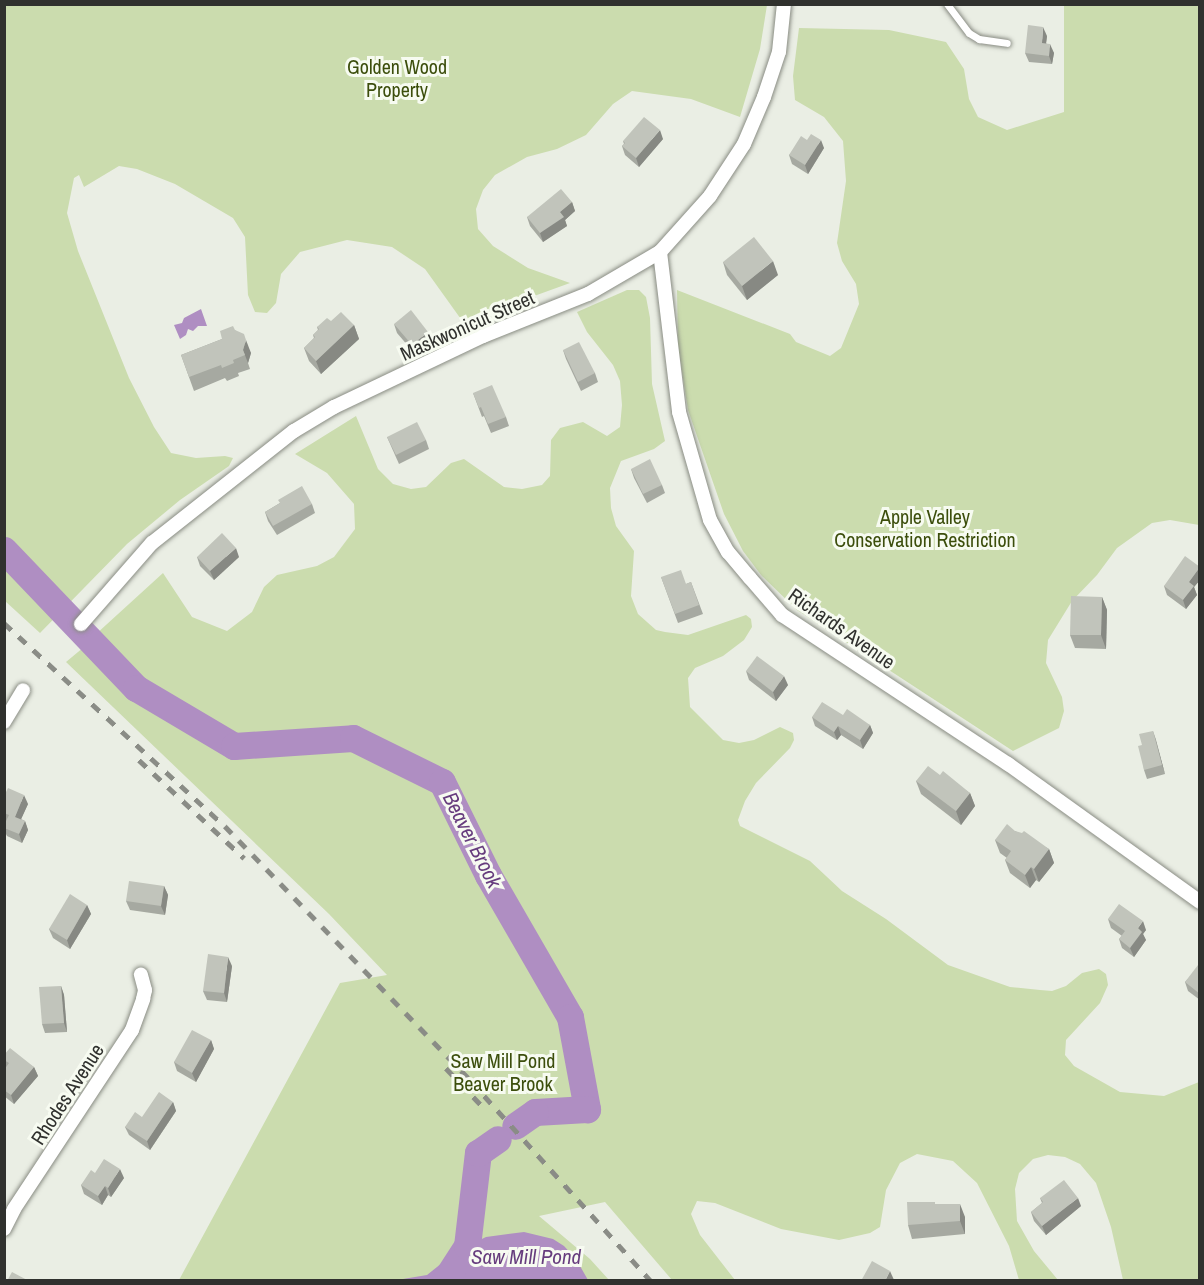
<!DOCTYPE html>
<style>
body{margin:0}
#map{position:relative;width:1204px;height:1285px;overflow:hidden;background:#eaeee4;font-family:"Archivo Narrow",sans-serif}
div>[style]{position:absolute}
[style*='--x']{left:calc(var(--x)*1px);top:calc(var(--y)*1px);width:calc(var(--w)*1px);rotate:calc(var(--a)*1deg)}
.green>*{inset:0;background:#cbdcae}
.water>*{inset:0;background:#af8ec2}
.river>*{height:27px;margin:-13.5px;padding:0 13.5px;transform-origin:13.5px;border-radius:13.5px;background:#af8ec2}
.roads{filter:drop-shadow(0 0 2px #898c83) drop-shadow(0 0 2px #898c83)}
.lane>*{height:7px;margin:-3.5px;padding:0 3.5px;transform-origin:3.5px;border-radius:3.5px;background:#fff}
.street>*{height:14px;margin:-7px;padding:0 7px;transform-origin:7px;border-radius:7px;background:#fff}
.rail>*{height:4.5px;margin-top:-2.25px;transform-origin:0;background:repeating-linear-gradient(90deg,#8a8c86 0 10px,transparent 0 20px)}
.wall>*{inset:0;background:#a6a9a1}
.shaded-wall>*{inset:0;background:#878983}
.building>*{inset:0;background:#c1c4bb}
span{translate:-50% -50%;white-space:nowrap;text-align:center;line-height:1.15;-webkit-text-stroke:6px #f7fbf1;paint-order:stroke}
.park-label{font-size:20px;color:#3c4e0c}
.street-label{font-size:20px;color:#30312e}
.water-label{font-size:21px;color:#673d7e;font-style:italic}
.frame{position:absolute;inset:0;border:6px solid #30312e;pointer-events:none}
</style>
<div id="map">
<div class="green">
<i style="clip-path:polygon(4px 5px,5px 4px,767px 5px,760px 49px,740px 117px,691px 99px,632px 91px,613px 104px,586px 135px,557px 149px,527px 157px,495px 175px,483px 190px,476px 209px,478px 229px,493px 246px,528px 268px,570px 283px,463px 322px,425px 269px,392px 247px,347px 240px,300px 252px,281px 274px,276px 303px,267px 313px,255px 312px,248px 295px,245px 237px,233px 218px,175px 184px,137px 169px,119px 166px,84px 187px,79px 175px,74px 178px,67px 213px,78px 251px,129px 378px,154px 427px,171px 453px,196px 458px,225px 456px,233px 458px,229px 466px,180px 500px,127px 544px,40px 633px,5px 601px)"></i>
<i style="clip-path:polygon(1064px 5px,1199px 5px,1199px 525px,1170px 520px,1152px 523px,1117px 548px,1097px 575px,1072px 601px,1048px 640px,1046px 663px,1062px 697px,1064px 711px,1059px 728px,1013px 751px,797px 610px,761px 575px,743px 551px,724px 514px,688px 410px,678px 347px,677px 290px,790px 334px,796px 342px,830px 356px,841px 348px,859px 304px,856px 284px,842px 261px,837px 243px,846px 181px,843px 141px,824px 117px,795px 100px,793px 76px,799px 28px,889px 30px,946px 42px,964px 69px,969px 99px,978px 117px,1007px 130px,1064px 112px)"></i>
<i style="clip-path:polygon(627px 290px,639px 290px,646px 297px,650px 318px,652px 384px,665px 441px,654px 449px,621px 461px,610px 488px,611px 508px,616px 526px,634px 551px,631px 596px,638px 614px,656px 630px,665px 632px,688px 635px,746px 615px,751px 619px,752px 627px,744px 640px,723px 656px,695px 668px,688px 678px,690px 707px,723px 740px,739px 743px,754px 740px,780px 727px,793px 733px,794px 740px,790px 748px,756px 783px,745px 801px,738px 820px,740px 826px,810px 861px,842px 891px,886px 919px,948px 965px,1010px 987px,1040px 990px,1052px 991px,1066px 986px,1082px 973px,1099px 969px,1106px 974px,1108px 985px,1100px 1003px,1066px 1040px,1065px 1055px,1074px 1066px,1120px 1092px,1164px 1096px,1199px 1082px,1199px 1280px,1123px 1280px,1111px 1227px,1096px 1183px,1080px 1164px,1065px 1157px,1048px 1155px,1033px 1159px,1019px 1173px,1015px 1189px,1017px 1221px,1034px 1251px,1058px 1280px,1019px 1280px,1009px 1246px,977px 1183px,953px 1161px,917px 1154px,900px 1163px,886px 1190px,880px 1227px,870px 1233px,839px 1240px,781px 1229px,715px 1203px,697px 1201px,691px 1214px,700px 1235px,735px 1280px,672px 1280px,605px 1202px,539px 1216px,590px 1259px,609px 1280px,179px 1280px,340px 983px,387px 975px,329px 914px,66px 662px,96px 637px,95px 635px,163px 573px,192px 617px,227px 631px,252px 612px,264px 587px,277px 575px,317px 566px,334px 557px,355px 529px,354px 504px,327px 473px,295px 454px,356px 416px,378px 469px,393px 484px,411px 489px,426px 487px,451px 463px,464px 459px,504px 487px,522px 489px,542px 485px,550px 476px,551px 440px,560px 428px,583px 422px,607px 436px,620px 427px,622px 405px,620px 381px,613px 365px,587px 332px,577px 312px)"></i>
</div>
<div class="water">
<i style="clip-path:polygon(201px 309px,207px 326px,198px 326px,193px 331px,188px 329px,186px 335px,180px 339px,174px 325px,182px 323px,184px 318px)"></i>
<i style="clip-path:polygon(524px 1232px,553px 1239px,564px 1246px,576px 1259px,588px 1280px,397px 1280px,427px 1275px,457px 1251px,486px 1237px)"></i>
</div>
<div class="river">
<i style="--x:4;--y:550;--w:191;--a:46.3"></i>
<i style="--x:136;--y:688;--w:114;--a:30.6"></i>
<i style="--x:234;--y:746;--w:119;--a:-3.8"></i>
<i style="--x:353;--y:738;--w:99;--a:26.3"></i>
<i style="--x:442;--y:782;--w:104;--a:63.7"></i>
<i style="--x:488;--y:875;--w:164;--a:60"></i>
<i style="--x:570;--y:1017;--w:94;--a:79.5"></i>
<i style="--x:587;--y:1109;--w:52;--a:176.7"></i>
<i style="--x:535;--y:1112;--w:24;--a:145"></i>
<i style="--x:445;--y:1280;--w:40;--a:-57.1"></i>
<i style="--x:467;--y:1246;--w:94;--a:-83.3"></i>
<i style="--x:478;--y:1153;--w:24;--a:-35"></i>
</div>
<div class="roads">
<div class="lane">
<i style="--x:947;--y:4;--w:36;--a:53"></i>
<i style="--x:969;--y:33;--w:12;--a:31"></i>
<i style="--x:979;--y:39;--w:28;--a:8"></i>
</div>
<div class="street">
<i style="--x:660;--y:252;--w:161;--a:83.2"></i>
<i style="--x:679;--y:412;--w:112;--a:74"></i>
<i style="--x:710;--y:520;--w:37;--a:61"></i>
<i style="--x:728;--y:552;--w:34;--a:50"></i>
<i style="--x:750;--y:578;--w:49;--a:49.1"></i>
<i style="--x:782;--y:615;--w:271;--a:33.4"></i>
<i style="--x:1008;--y:764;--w:236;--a:35.7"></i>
<i style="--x:81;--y:624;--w:108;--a:-48.8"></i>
<i style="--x:152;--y:543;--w:181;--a:-38.3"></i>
<i style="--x:294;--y:431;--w:47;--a:-31"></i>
<i style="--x:334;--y:407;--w:165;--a:-25.5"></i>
<i style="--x:483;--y:336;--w:113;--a:-21.8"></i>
<i style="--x:588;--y:294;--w:83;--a:-30.3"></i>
<i style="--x:660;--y:252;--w:75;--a:-48.2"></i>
<i style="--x:710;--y:196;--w:62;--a:-56.8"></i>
<i style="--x:744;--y:144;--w:51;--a:-66.9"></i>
<i style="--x:764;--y:97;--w:47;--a:-71.6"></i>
<i style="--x:779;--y:52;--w:48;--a:-84.1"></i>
<i style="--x:4;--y:722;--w:37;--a:-59"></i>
<i style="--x:4;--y:1229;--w:22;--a:-63"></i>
<i style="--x:14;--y:1209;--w:214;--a:-56.6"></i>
<i style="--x:132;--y:1030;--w:33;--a:-70"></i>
<i style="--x:143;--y:999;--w:9;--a:-77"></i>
<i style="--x:145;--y:990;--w:16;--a:-105"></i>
</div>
</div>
<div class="rail">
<i style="--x:4;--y:623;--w:300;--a:42.6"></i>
<i style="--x:225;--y:826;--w:354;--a:46"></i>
<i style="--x:471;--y:1081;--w:268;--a:48"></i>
<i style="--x:139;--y:760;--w:144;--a:43"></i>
<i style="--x:446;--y:1068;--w:57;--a:46.4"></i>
</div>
<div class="wall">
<i style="clip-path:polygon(1047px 36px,1046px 43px,1054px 53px,1052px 64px,1029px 62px,1025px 53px)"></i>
<i style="clip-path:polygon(663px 139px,639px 167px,625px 155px,622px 146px,624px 144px,623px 141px)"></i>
<i style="clip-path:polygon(807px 140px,824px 148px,808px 174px,792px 164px,789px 155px)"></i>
<i style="clip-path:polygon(572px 202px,575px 211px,565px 220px,567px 226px,543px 242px,530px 226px,527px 217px)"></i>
<i style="clip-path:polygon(723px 262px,778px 275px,747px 300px,727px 275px)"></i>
<i style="clip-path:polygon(331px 321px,354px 325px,359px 339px,321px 374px,309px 361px,304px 348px,314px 338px,313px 335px,318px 330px,317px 327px)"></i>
<i style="clip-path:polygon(394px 324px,431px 341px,415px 354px,397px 333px)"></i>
<i style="clip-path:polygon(235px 330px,251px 353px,248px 363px,250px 369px,238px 373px,239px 376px,227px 381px,225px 378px,194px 391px,181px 355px,222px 339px)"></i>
<i style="clip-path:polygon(563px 350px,595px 373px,598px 382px,581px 391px,566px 359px)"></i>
<i style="clip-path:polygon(473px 393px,506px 417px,509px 426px,491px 433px,484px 416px,482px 417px)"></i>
<i style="clip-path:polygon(387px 437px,426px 440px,429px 449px,399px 464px)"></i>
<i style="clip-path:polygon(631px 469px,662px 485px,665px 493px,647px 503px,634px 478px)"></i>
<i style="clip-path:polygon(280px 503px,312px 504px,315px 513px,277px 535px,268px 521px,265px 512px)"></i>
<i style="clip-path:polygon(197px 557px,239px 557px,214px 580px,200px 566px)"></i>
<i style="clip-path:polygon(1200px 567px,1200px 580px,1194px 587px,1197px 595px,1186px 609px,1167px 595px,1164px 586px)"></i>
<i style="clip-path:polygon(661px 577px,686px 584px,691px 582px,703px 614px,678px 623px)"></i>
<i style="clip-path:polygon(1102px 597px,1107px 610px,1106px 649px,1075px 648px,1070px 635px)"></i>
<i style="clip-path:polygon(746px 671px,788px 685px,776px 701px,749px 680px)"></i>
<i style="clip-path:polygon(843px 715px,870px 725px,873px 733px,863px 749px,841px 735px,837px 740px,815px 726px,812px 717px)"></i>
<i style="clip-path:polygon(1153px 731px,1165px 774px,1147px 779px,1144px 770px,1142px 745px)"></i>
<i style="clip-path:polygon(940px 775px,970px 793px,975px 806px,961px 825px,921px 794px,916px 781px)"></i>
<i style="clip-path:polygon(4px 796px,28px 804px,21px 819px,25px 821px,28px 830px,22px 843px,7px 836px,4px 830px,4px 825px,6px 822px,4px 821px)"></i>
<i style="clip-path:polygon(1015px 831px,1049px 849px,1054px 863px,1039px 882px,1036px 880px,1030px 888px,1010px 873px,1005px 860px,1007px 858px,1000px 853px,995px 840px)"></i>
<i style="clip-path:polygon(164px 886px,168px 895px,165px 915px,130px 910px,126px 901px)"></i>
<i style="clip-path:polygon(87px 905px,91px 914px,70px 949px,53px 938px,49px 929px)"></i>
<i style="clip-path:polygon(1108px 919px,1146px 930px,1143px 934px,1146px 940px,1134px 957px,1122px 948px,1119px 939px,1122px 936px,1111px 928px)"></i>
<i style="clip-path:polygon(232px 966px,227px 1002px,207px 1000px,203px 991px)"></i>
<i style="clip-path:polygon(1200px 966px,1200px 1000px,1188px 991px,1185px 982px)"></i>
<i style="clip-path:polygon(61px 986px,64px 995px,67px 1032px,45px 1033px,42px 1024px)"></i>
<i style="clip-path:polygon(211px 1040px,214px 1049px,196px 1082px,177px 1071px,174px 1062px)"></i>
<i style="clip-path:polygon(4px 1055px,34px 1067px,38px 1076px,14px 1104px,4px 1096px,4px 1070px,6px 1068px,4px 1064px)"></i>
<i style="clip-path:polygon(173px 1102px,176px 1111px,150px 1150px,129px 1135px,125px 1127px)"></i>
<i style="clip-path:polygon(95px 1173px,124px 1178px,111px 1197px,108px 1195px,102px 1205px,84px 1194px,81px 1185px)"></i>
<i style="clip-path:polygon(1040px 1198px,1081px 1206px,1046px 1235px,1034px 1221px,1031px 1212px,1042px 1203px)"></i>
<i style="clip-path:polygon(936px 1204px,965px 1217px,965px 1234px,912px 1239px,908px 1225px)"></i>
</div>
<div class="shaded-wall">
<i style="clip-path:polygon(1043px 27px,1047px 36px,1045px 52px,1042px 43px)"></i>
<i style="clip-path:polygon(1050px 44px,1054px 53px,1052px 64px,1049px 56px)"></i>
<i style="clip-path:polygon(660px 130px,663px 139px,639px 167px,636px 158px)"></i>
<i style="clip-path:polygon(821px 140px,824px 148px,808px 174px,805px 165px)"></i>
<i style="clip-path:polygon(572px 202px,575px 211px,565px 220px,567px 226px,543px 242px,540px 233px,560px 212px)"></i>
<i style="clip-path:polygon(773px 261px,778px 275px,747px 300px,742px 286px)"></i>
<i style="clip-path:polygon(354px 325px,359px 339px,321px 374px,316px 361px)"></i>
<i style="clip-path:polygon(428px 332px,431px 341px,415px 354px,412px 345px)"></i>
<i style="clip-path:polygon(246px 340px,251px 353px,248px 363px,243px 350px)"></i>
<i style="clip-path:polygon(236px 548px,239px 557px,214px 580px,210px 571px)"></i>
<i style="clip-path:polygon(1200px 567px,1200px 580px,1194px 587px,1197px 595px,1186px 609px,1183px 600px,1189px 582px)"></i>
<i style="clip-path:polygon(1102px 597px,1107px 610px,1106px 649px,1101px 635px)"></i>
<i style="clip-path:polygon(784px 676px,788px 685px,776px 701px,773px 692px)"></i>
<i style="clip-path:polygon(870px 725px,873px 733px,863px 749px,860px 740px)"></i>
<i style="clip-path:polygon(838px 726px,841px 735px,837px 740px,834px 732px)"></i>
<i style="clip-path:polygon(1153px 731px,1156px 740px,1165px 774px,1162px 765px)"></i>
<i style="clip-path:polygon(970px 793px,975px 806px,961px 825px,956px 811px)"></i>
<i style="clip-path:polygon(24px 795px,28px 804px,18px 826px,15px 817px)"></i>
<i style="clip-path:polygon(25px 821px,28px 830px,22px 843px,19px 834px)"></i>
<i style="clip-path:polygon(1049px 849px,1054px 863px,1039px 882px,1034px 869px)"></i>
<i style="clip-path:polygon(1031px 867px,1036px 880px,1030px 888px,1025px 875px)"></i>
<i style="clip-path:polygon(164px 886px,168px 895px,165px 915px,161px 906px)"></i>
<i style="clip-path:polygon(87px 905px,91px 914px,70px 949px,67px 940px)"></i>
<i style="clip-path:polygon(1143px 921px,1146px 930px,1143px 934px,1146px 940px,1134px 957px,1130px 948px,1138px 928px)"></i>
<i style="clip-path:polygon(228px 957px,232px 966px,227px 1002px,224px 993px)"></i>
<i style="clip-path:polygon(61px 986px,64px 995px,67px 1032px,64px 1023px)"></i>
<i style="clip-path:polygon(211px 1040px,214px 1049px,196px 1082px,192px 1073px)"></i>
<i style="clip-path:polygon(34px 1067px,38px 1076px,14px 1104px,11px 1095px)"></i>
<i style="clip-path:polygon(173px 1102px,176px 1111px,150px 1150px,147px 1141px)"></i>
<i style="clip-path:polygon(120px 1169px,124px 1178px,111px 1197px,108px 1188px)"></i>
<i style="clip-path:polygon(105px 1186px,108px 1195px,102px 1205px,98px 1196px)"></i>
<i style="clip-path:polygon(1078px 1198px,1081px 1206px,1046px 1235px,1042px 1226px)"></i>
<i style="clip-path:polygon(960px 1204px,965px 1217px,965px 1234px,960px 1221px)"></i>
<i style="clip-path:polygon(890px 1271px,894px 1280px,885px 1281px)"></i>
</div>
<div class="building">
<i style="clip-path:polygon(1028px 25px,1043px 27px,1042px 43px,1050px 44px,1049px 56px,1025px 53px)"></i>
<i style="clip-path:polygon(644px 117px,660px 130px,636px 158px,622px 146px,625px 143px,623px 141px)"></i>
<i style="clip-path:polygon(811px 134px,821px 140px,805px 165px,789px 155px,801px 136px,807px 140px)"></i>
<i style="clip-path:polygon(561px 189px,572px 202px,560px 212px,564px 217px,540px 233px,527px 217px)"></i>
<i style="clip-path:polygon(754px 237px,773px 261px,742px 286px,723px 262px)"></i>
<i style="clip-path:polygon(411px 310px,428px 332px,412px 345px,394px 324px)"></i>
<i style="clip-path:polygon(341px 312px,354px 325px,316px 361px,304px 348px,315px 337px,313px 335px,319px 329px,317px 327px,327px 318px,331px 321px)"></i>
<i style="clip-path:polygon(233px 326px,235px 330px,244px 334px,246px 340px,243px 350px,245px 355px,233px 360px,234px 363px,222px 368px,221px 365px,189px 377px,181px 355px,222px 339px,220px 331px)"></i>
<i style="clip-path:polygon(579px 342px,595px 373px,578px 382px,563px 350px)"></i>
<i style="clip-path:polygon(492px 385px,506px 417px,488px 424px,481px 407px,479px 408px,473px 393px)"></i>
<i style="clip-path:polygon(417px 422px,426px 440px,396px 455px,387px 437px)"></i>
<i style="clip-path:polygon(650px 459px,662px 485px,643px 494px,631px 469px)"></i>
<i style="clip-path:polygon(302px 486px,312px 504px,273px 526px,265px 512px,280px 503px,278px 500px)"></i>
<i style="clip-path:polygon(222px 533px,236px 548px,210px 571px,197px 557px)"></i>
<i style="clip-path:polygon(1185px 556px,1200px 567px,1189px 582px,1194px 586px,1183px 600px,1164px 586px)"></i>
<i style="clip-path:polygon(681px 570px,686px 584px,691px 582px,699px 605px,675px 614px,661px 577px)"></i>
<i style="clip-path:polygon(1071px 596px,1102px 597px,1101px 635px,1070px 635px)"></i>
<i style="clip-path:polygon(757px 656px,784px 676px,773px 692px,746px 671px)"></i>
<i style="clip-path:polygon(822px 702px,843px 715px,847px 709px,870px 725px,860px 740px,838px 726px,834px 732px,812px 717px)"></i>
<i style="clip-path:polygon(1153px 731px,1162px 765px,1144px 770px,1138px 746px,1142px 745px,1139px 734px)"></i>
<i style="clip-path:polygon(928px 766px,940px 775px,943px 771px,970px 793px,956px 811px,916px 781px)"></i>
<i style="clip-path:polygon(8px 788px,24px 795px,15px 817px,25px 821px,19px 834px,4px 828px,4px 825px,9px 815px,4px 813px,4px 796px)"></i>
<i style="clip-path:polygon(1007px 824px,1015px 831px,1022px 833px,1024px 831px,1049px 849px,1034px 869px,1031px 867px,1025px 875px,1005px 860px,1011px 851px,995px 840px)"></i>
<i style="clip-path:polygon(129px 881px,164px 886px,161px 906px,126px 901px)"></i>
<i style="clip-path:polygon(70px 894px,87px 905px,67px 940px,49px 929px)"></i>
<i style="clip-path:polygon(1119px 904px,1143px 921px,1138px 928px,1142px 932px,1130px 948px,1119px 939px,1125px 931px,1108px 919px)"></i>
<i style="clip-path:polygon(208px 954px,228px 957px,224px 993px,203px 991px)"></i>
<i style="clip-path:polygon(1198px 965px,1200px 966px,1200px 994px,1185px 982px)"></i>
<i style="clip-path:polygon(61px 986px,64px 1023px,42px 1024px,39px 987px)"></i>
<i style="clip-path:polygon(192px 1030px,211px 1040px,192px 1073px,174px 1062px)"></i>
<i style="clip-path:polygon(10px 1048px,34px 1067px,11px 1095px,4px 1090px,4px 1070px,9px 1063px,4px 1060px,4px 1055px)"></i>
<i style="clip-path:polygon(159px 1092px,173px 1102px,147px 1141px,125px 1127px,135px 1112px,142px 1117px)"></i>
<i style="clip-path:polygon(104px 1159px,120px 1169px,108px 1188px,105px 1186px,98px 1196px,81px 1185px,91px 1170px,95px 1173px)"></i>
<i style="clip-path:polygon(1064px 1180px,1078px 1198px,1042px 1226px,1031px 1212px,1043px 1202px,1040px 1198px)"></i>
<i style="clip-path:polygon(907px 1202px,935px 1202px,935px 1204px,960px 1204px,960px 1221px,908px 1225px)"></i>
<i style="clip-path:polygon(872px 1261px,890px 1271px,885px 1281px,861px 1281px)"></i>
<i style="clip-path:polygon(12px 1272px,29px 1281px,7px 1281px)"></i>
</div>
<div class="park-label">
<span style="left:397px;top:78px">Golden Wood<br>Property</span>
<span style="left:925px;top:528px">Apple Valley<br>Conservation Restriction</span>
<span style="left:503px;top:1072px">Saw Mill Pond<br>Beaver Brook</span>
</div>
<div class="street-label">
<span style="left:467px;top:325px;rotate:-24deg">Maskwonicut Street</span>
<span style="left:842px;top:628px;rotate:35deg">Richards Avenue</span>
<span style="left:67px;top:1094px;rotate:-57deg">Rhodes Avenue</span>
</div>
<div class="water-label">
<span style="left:472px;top:840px;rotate:63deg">Beaver Brook</span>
<span style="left:526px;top:1257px">Saw Mill Pond</span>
</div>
<div class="frame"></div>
</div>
